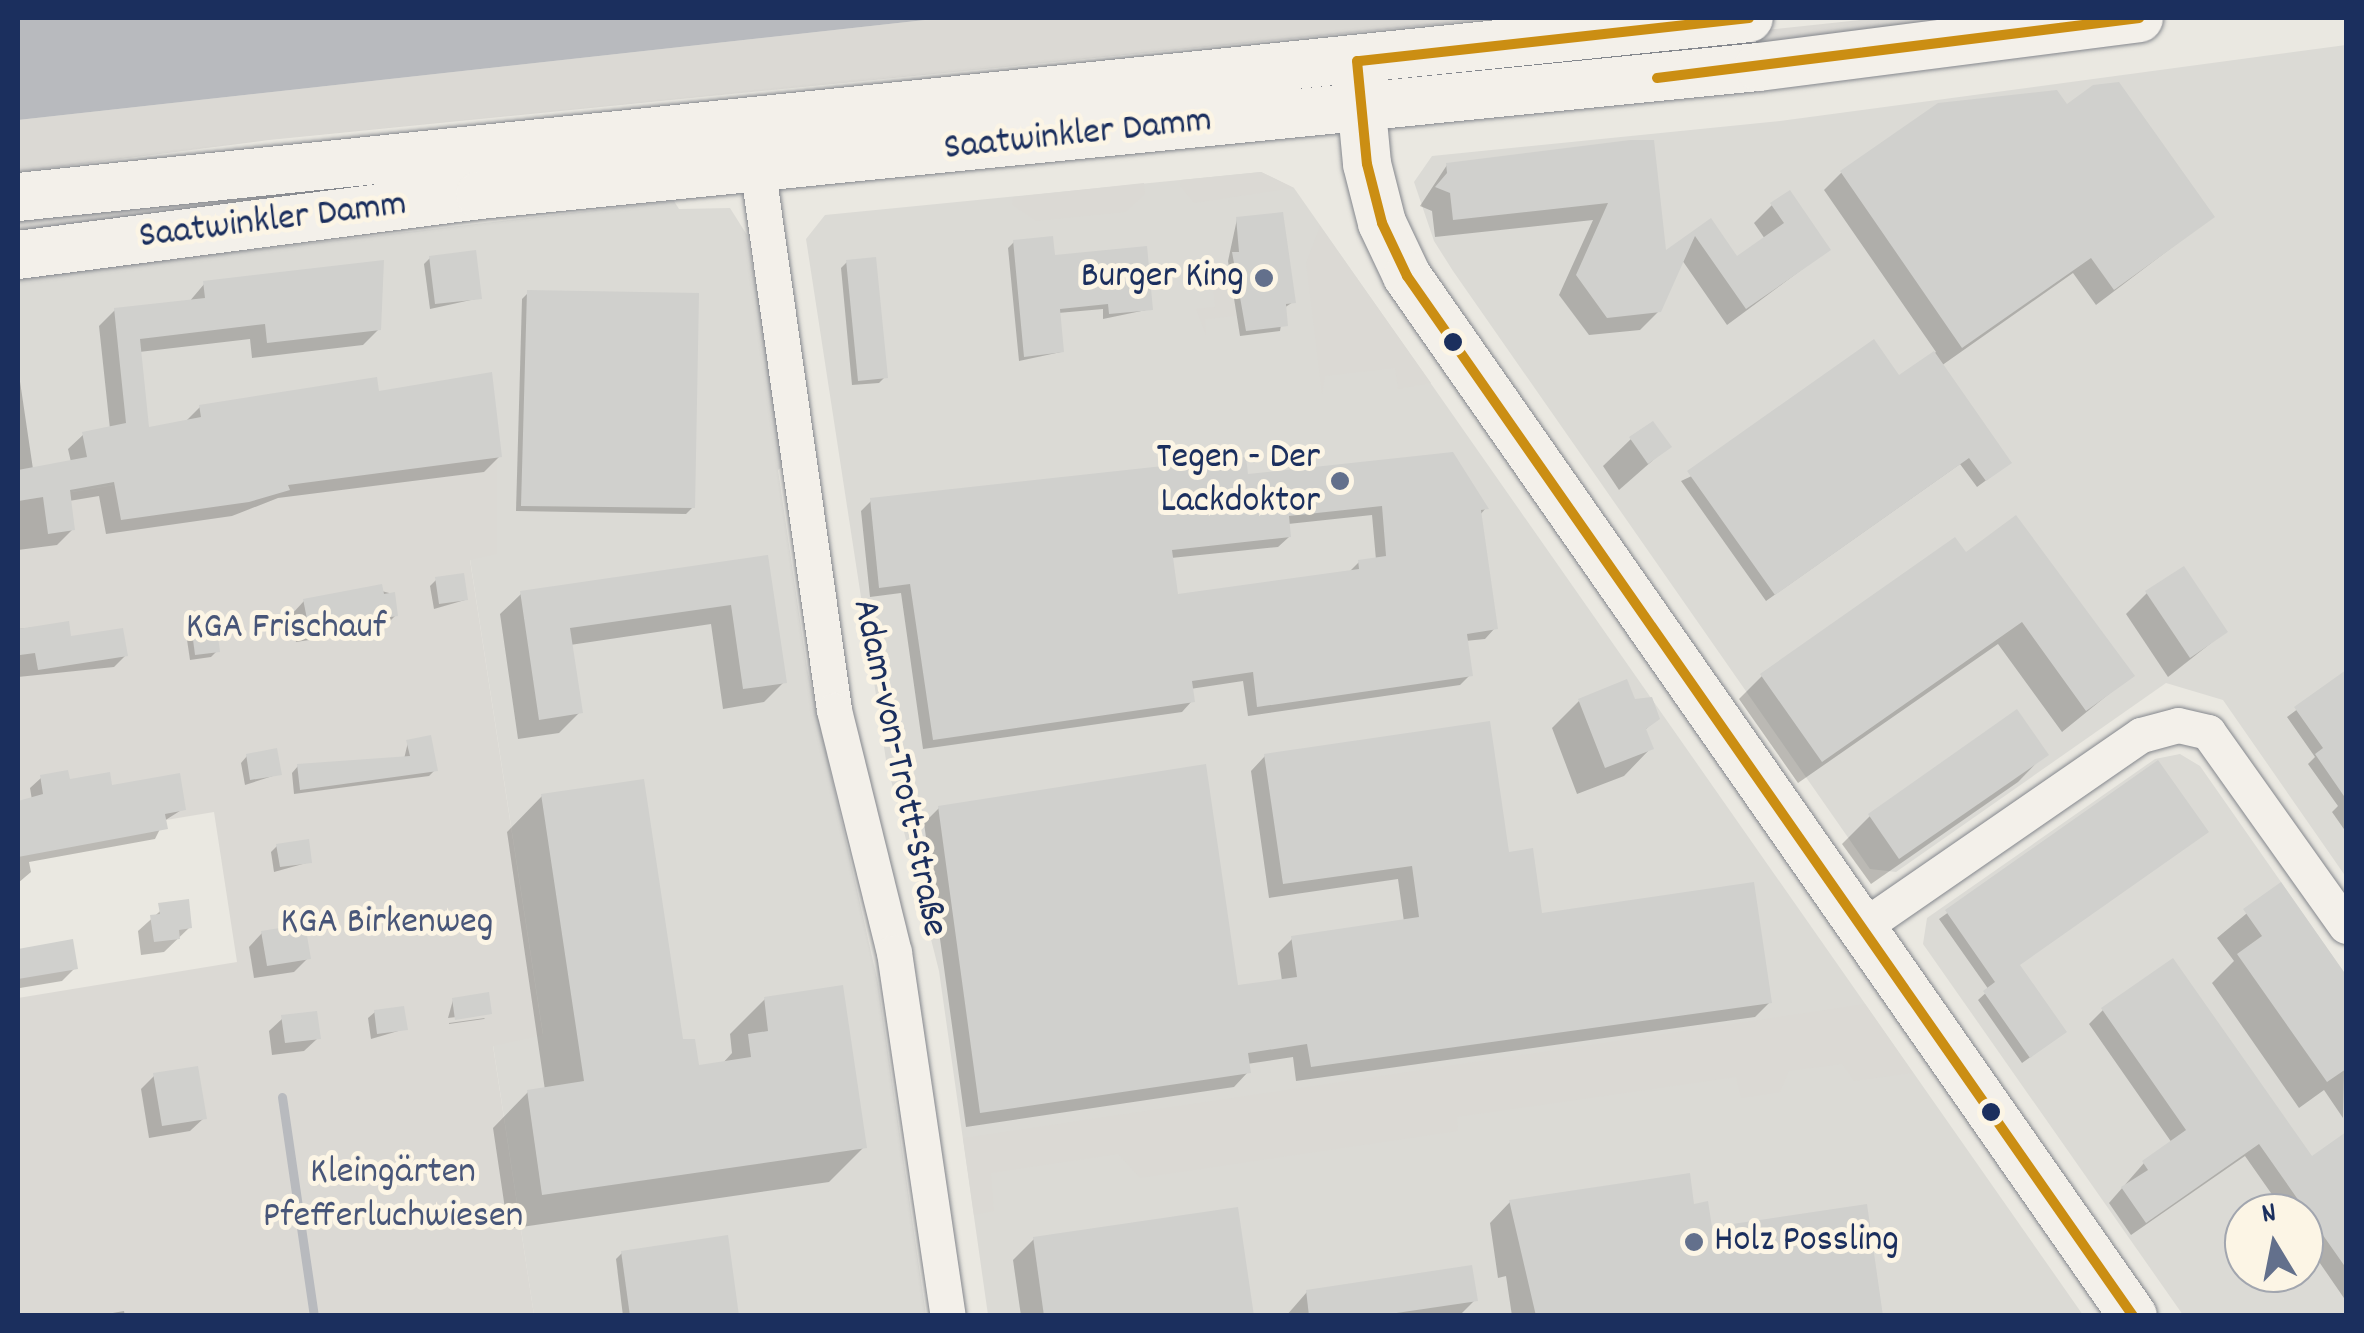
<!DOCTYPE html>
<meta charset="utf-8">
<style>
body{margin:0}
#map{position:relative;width:2364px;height:1333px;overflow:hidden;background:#eae8e1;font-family:Dekko,sans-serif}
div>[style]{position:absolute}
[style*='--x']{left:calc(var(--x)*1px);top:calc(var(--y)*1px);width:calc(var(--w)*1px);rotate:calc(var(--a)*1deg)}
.built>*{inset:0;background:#dbdad5}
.green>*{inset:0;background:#dbd9d4}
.water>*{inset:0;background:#b8babe}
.shadow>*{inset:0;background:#0003}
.stream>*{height:9px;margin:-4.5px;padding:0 4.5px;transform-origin:4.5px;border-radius:4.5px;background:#b8babe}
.building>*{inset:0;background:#d0d0cd}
.roads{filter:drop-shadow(0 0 2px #84878d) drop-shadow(0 0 2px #84878d)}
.street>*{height:35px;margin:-17.5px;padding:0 17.5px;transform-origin:17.5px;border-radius:17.5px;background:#f3f0ea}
.secondary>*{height:48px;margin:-24px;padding:0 24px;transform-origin:24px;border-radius:24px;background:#f3f0ea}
.bus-1>*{height:10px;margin:-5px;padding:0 5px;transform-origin:5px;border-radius:5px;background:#cb8e13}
.dots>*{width:28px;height:28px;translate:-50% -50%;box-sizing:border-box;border:5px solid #fcf5e5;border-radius:50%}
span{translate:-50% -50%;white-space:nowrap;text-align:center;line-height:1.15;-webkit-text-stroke:10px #fcf5e5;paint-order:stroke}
.street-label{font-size:38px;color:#1b2f5e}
.poi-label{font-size:38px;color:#1b2f5e}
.right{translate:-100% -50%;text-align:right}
.left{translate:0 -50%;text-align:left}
.park-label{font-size:38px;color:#485679}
.frame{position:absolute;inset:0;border:20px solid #1b2f5e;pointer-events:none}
.north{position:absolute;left:2224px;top:1193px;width:100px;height:100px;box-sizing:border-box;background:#fcf5e5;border:2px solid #a2a6af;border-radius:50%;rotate:350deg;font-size:28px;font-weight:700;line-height:40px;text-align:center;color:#1b2f5e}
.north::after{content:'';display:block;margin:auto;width:35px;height:45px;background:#63708c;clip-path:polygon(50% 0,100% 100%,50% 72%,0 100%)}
</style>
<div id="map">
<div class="built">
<i style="clip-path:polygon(2346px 45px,2346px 877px,2223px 700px,2166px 683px,1896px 872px,1870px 869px,1453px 271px,1434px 241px,1414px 182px,1432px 156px,1780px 121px)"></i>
<i style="clip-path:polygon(1261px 172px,1294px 188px,2083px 1315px,988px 1315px,939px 971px,886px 760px,806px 239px,825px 215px)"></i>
<i style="clip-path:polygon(674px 201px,679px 209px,730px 208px,747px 235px,781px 427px,786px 464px,778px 470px,807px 668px,878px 983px,926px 1315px,534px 1315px,493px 1045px,543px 1034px,470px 559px,496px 421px,18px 501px,18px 277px)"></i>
<i style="clip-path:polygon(evenodd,2180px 754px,2200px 766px,2346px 975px,2346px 1315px,2183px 1315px,1923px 944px,1927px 918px,2155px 759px,2180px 754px,2244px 1213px,2304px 1213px,2304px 1273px,2244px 1273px,2244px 1213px)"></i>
</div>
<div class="green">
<i style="clip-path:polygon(943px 18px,1498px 18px,269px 140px,18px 172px,18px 120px)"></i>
<i style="clip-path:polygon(1879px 18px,2045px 18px,1400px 92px,1399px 69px)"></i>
<i style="clip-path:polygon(444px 165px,447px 186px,18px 237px,18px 217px)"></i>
<i style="clip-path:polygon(1261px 172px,1294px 188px,1194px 203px,1180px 186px,1181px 180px)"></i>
<i style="clip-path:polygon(1144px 183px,1145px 194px,1126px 212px,1036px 221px,1012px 205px,1013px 197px)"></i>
<i style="clip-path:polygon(1320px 226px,1431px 383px,1398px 389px,1395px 368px,1325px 376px,1322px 394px,1306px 263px)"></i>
<i style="clip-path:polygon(1231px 265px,1236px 316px,1205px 319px,1206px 335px,1196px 309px,1215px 307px,1211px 266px)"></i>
<i style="clip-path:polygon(497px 421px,497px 554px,470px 560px,543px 1035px,493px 1046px,534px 1315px,18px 1315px,18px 998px,237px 962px,214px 812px,136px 825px,132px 806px,18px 826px,18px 501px)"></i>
<i style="clip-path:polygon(1865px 1004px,1913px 1073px,1854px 1081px,1842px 1064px,1789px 1071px,1780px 1092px,1741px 1098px,1736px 1077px,1457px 1117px,1458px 1131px,1140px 1178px,1118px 1154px,991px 1173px,994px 1211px,974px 1215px,963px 1138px)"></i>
</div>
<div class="water">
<i style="clip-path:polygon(18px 18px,943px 18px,18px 120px)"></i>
</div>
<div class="shadow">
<i style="clip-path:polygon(2066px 108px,2212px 217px,2096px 305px,2073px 273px,1941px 366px,2000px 470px,1977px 487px,1960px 464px,1766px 601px,1681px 481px,1899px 379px,1936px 352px,1824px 190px,1841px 173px)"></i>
<i style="clip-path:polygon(1652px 143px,1664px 254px,1710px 222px,1736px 259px,1765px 239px,1754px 223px,1772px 205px,1828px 250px,1727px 325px,1682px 260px,1659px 311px,1640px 330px,1589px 335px,1559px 295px,1593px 220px,1435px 237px,1432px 211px,1420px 206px,1447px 165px)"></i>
<i style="clip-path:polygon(1237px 219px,1293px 302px,1284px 308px,1280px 331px,1240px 336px,1228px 261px)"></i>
<i style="clip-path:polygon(1014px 242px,1052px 258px,1151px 309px,1103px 319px,1103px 309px,1058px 313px,1061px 352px,1019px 361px,1008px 248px)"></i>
<i style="clip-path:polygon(430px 258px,480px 298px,430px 309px,424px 264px)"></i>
<i style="clip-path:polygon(847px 262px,885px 377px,879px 383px,852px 385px,841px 268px)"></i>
<i style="clip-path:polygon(205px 283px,379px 329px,363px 345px,252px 358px,250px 339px,139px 352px,147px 430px,184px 423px,200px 407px,377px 393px,500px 456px,484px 472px,278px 498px,232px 516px,106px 534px,99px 496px,69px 501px,73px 529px,57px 545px,18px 550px,18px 368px,33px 469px,71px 462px,68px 449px,84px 434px,110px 429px,99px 326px,115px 310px,189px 302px)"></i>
<i style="clip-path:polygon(528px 293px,693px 507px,686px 514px,516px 511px,522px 299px)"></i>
<i style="clip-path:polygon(1631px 439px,1668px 447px,1619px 490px,1603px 466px)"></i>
<i style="clip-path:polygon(evenodd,1246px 476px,1486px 508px,1479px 516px,1495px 628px,1485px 639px,1465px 641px,1470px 675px,1460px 685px,1248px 716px,1243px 681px,1190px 689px,1192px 701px,1182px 712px,923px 749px,901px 593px,870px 597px,861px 511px,871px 501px,1246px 476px,1372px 515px,1376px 560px,1359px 562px,1348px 573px,1176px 597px,1171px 558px,1278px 547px,1289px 537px,1288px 524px,1372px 515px)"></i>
<i style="clip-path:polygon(1965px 555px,2131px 676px,2062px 732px,1998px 644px,1798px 783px,1739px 699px,1762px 676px)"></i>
<i style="clip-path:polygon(766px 558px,784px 682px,764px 702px,723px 709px,711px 624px,570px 645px,580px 712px,559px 733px,518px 739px,500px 614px,521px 594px)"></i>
<i style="clip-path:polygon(436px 580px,465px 600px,434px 609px,430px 586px)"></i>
<i style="clip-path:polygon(370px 588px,393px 594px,396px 615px,382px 629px,296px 642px,291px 615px,304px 601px)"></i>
<i style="clip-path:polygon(2147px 593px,2225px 632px,2168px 677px,2126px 614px)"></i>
<i style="clip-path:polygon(67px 624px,69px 639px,125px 656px,114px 667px,18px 677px,18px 629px)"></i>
<i style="clip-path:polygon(192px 627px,217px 651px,211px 657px,190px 660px,186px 633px)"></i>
<i style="clip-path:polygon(2346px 673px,2346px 832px,2332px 812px,2338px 806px,2308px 764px,2315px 757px,2287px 717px)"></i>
<i style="clip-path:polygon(1579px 701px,1633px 702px,1657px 718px,1644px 731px,1651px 748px,1624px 776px,1577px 794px,1552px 728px)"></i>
<i style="clip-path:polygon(408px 742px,435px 770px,429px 776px,294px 794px,292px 773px,298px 766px,404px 759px)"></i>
<i style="clip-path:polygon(2045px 754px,2018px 782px,1871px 884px,1842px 844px,1870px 816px)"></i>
<i style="clip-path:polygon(247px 756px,279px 774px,245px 785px,241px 763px)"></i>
<i style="clip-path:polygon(1265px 756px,1507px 855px,1540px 915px,1770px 1002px,1755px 1017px,1296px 1081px,1293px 1057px,1247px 1064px,1248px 1072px,1234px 1087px,966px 1127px,924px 823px,939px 808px,1236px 988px,1282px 981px,1278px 953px,1292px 939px,1404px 922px,1398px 879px,1269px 898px,1251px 771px)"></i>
<i style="clip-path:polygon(2158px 763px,2018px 966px,2057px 1038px,2022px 1063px,1978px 1000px,1989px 990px,1939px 919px)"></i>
<i style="clip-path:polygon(41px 778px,110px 788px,183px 809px,164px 821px,155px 839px,29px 862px,31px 872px,18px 883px,18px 803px,32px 800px,30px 788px)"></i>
<i style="clip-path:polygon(542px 796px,697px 1067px,722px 1064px,732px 1053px,730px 1034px,765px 999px,864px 1147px,829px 1182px,508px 1229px,493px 1128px,528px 1092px,545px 1090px,507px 832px)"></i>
<i style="clip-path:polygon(277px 846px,310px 862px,274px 872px,271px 852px)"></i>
<i style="clip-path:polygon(2281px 885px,2346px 979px,2343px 1118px,2324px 1090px,2299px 1108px,2212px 983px,2234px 961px,2217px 938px)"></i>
<i style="clip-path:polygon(168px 904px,190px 927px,164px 952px,141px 955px,138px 931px)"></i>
<i style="clip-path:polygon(262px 933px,308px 958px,294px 972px,254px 978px,249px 947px)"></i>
<i style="clip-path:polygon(28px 950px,75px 968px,62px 981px,20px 988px,18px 960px)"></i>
<i style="clip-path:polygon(453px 1000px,490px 1013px,448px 1018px)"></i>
<i style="clip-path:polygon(2103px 1010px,2311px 1159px,2346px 1135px,2346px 1301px,2304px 1240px,2304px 1213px,2285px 1213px,2245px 1156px,2131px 1235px,2109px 1203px,2144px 1163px,2172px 1143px,2089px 1024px)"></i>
<i style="clip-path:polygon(375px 1012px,405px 1029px,371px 1039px,368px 1018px)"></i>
<i style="clip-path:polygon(283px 1018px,318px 1038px,304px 1051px,272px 1055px,269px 1031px)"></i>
<i style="clip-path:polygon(485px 1018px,484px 1019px,449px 1024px,449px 1023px)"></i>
<i style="clip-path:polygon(154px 1076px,204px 1118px,190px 1131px,149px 1138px,141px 1089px)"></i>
<i style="clip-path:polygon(1510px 1202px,1692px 1206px,1709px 1230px,1880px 1316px,1512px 1316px,1506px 1276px,1498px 1278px,1490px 1223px)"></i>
<i style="clip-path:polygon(1034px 1239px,1251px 1316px,1021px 1316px,1013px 1260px)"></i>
<i style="clip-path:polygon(622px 1253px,737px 1316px,623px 1316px,616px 1259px)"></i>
<i style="clip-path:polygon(1307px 1292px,1475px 1300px,1459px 1316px,1286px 1316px)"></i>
<i style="clip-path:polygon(124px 1311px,125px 1316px,96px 1316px)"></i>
</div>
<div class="stream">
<i style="--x:282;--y:1097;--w:221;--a:81.7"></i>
</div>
<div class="building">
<i style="clip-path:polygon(2119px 82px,2215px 217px,2114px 290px,2091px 258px,1962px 348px,1840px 171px,1938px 103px,2057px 90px,2067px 104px,2093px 85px)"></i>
<i style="clip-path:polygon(1630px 140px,1654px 140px,1666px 250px,1711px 218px,1737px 256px,1784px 223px,1770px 203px,1790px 190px,1831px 250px,1746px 309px,1695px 236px,1661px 312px,1607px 318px,1576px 275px,1608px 203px,1453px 220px,1450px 193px,1435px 187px,1447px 173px,1446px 163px)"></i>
<i style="clip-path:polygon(1283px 212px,1296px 303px,1286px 304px,1288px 326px,1246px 331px,1232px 252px,1239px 252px,1236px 217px)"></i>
<i style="clip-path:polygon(1053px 236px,1055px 255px,1147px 246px,1153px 310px,1109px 314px,1108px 304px,1060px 309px,1064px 352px,1024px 357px,1013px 240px)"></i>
<i style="clip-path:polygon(476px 250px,482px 299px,435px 304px,429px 256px)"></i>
<i style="clip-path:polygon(876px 257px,888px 378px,858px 381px,846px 260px)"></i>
<i style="clip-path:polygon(384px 260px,381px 330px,267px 343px,265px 324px,140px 339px,149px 427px,201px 417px,199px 405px,377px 377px,379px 391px,492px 372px,502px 457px,288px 485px,290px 490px,249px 502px,121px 520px,114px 482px,70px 490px,75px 530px,48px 534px,43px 497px,18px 501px,18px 470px,87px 457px,82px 432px,126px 423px,114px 308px,205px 298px,203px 281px)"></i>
<i style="clip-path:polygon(527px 290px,699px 293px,695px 508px,521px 506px)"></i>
<i style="clip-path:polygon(1874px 339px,1899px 375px,1934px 351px,2012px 463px,1986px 481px,1969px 458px,1775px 595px,1687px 471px)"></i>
<i style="clip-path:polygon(1653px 421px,1672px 447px,1648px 464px,1629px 437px)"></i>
<i style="clip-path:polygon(evenodd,1453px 452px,1489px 509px,1481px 510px,1498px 629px,1467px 634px,1473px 676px,1257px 707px,1253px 672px,1192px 681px,1195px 702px,933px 740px,910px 584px,879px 588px,870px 498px,1246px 457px,1248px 474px,1453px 452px,1382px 506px,1386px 556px,1358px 560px,1359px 569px,1178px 594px,1172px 550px,1291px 537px,1289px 516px,1382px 506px)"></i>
<i style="clip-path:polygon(2016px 515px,2135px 676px,2086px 711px,2022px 622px,1822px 762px,1760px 674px,1955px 537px,1966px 552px)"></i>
<i style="clip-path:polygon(768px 555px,787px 683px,743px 689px,731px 605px,570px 628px,583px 713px,539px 720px,520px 591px)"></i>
<i style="clip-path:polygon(2184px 566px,2228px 632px,2190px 658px,2145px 591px)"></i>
<i style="clip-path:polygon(464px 573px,468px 600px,439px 604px,435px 577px)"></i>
<i style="clip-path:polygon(382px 584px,384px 594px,395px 592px,398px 616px,309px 629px,303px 599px)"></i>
<i style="clip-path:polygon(69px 621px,71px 636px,123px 628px,128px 656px,38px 670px,35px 653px,20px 655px,18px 629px)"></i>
<i style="clip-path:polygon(216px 621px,220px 652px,195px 655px,191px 624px)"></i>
<i style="clip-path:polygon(2346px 670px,2346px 799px,2315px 754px,2323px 748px,2294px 707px)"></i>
<i style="clip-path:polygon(1627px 679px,1635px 699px,1652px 697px,1660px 719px,1646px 729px,1654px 749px,1605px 768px,1578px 699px)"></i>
<i style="clip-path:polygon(2017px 709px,2049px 755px,1899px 859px,1868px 814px)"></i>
<i style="clip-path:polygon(1490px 721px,1509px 852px,1533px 848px,1542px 913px,1754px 882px,1772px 1003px,1311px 1067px,1307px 1044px,1248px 1053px,1251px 1073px,980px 1113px,938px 806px,1206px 764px,1238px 985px,1297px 977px,1291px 936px,1419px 917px,1412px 866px,1283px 884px,1264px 754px)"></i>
<i style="clip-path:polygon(431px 735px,438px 771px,300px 790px,297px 764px,410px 756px,406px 740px)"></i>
<i style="clip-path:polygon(277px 748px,282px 775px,250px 780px,246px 754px)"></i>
<i style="clip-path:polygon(2158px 760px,2209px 832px,2020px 965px,2067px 1032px,2030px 1058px,1983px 991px,1995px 982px,1945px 910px)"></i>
<i style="clip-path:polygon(68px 770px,70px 779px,110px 772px,112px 785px,180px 773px,186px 810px,165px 814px,168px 829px,18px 857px,18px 801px,43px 794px,40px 775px)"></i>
<i style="clip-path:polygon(644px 779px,683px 1039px,695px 1039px,699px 1065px,751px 1057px,748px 1034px,768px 1031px,764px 997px,843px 985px,867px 1148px,542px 1195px,527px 1090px,584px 1081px,541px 794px)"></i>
<i style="clip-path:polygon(309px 839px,312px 863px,280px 867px,276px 844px)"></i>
<i style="clip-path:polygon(2281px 882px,2346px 975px,2346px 1069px,2327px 1082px,2237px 954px,2262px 936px,2243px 909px)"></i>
<i style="clip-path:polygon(189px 899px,192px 928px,179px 930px,180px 939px,154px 942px,150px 915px,160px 914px,158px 903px)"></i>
<i style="clip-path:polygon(305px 924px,311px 959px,267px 966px,261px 931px)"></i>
<i style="clip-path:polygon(73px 939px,78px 969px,18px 979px,18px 949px)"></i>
<i style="clip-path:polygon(2173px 958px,2312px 1156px,2346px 1132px,2346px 1268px,2259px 1144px,2146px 1223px,2121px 1187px,2148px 1170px,2142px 1161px,2186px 1130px,2101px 1008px)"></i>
<i style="clip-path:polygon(489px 992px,492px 1014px,455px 1020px,452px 998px)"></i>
<i style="clip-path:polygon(404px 1006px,408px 1030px,377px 1034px,374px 1010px)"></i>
<i style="clip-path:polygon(317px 1011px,321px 1039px,285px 1043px,281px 1015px)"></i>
<i style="clip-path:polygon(198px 1066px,207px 1119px,162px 1126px,153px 1073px)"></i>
<i style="clip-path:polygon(1690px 1173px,1694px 1204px,1708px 1201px,1712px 1227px,1867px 1204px,1883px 1316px,1536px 1316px,1509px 1200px)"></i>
<i style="clip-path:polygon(1238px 1207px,1254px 1316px,1044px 1316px,1033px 1237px)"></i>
<i style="clip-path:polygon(728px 1235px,739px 1316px,630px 1316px,621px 1251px)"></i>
<i style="clip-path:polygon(1472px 1265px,1478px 1301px,1376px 1316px,1309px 1316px,1306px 1290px)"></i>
</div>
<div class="roads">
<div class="street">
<i style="--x:754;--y:144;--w:572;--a:81.95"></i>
<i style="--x:834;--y:710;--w:249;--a:76.1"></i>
<i style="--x:894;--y:952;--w:368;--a:81.6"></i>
<i style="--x:1861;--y:928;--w:340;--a:-34.6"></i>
<i style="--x:2141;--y:735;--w:38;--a:-15"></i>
<i style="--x:2178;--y:725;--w:31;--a:13"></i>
<i style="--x:2208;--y:732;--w:238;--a:54.6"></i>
</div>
<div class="secondary">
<i style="--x:1359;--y:79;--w:85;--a:84.6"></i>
<i style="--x:1367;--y:164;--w:61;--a:75.7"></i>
<i style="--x:1382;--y:223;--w:59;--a:64.7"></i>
<i style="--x:1407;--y:276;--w:1268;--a:55.08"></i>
<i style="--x:18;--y:197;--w:1740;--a:-5.9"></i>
<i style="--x:18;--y:255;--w:466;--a:-7.4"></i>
<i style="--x:480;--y:195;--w:1285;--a:-5.72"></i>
<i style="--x:1759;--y:67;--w:383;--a:-7.3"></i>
</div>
</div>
<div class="bus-1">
<i style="--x:1749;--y:18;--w:394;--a:173.7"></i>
<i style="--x:1357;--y:61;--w:103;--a:84.5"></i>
<i style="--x:1367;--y:164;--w:61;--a:75.7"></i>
<i style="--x:1382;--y:223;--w:59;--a:64.7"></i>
<i style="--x:1407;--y:276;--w:1268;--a:55.08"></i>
<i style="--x:1657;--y:78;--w:486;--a:-7.1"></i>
</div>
<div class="dots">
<i style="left:1264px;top:278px;background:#63708c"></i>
<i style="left:1453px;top:342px;background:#1b2f5e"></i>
<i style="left:1340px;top:481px;background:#63708c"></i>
<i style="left:1991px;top:1112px;background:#1b2f5e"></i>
<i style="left:1694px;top:1242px;background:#63708c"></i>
</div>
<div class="street-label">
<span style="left:1078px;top:136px;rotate:-6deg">Saatwinkler Damm</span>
<span style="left:273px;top:222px;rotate:-7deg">Saatwinkler Damm</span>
<span style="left:898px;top:768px;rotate:78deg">Adam-von-Trott-Straße</span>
</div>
<div class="poi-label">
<span class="right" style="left:1244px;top:278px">Burger King</span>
<span class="right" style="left:1320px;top:481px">Tegen - Der<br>Lackdoktor</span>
<span class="left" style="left:1714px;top:1242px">Holz Possling</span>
</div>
<div class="park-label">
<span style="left:286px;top:629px">KGA Frischauf</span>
<span style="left:387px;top:924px">KGA Birkenweg</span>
<span style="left:393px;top:1196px">Kleingärten<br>Pfefferluchwiesen</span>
</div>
<div class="frame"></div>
<div class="north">N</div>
</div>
